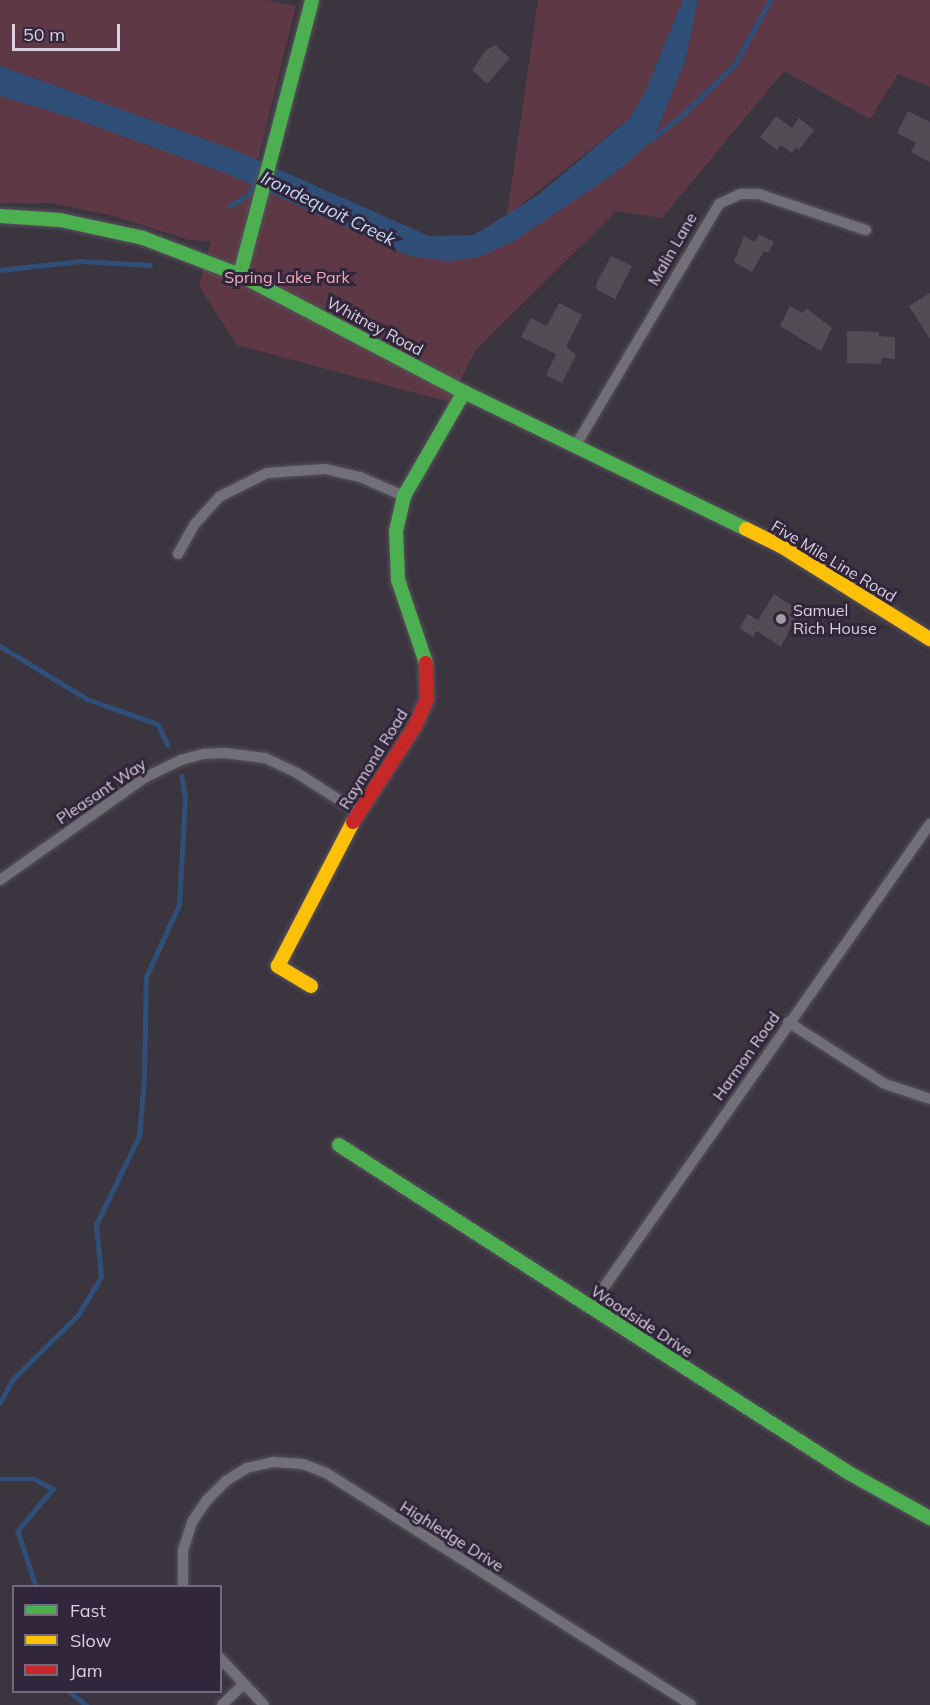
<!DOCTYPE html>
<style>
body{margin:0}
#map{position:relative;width:930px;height:1705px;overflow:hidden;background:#3b3540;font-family:Mulish,sans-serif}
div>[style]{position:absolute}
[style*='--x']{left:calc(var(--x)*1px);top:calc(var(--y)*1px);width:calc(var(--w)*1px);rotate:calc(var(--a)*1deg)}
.green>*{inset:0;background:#5e3945}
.water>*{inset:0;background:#304f78}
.stream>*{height:4.5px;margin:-2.25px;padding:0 2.25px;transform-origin:2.25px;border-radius:2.25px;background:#304f78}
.building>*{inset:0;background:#534c54}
.roads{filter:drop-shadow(0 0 2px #57525c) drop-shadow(0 0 2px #57525c)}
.street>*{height:10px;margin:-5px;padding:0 5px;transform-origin:5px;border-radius:5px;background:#716f78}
.fast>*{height:14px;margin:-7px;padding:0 7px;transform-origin:7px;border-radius:7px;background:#4caf50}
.slow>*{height:14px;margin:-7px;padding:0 7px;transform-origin:7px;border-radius:7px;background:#ffc107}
.jam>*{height:14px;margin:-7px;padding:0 7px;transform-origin:7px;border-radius:7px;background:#c62828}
.dots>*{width:16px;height:16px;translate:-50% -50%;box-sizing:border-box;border:3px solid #31263b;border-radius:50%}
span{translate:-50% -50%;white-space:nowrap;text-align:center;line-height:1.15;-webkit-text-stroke:6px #31263b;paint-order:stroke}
.street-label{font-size:16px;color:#d7d0de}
.park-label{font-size:16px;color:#f4aabe}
.poi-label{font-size:16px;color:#d7d0de}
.left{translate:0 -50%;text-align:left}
.water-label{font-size:18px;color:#c3d9f4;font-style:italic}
.legend{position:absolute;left:12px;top:1585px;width:210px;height:108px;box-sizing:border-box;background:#31263b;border:2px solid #736a7c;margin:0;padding:8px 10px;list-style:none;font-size:18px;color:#d7d0de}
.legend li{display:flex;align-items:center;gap:12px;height:30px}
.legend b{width:30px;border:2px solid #736a7c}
.scale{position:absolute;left:12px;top:24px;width:108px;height:27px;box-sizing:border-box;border:3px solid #d7d0de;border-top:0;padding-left:8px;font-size:18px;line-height:21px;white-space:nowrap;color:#d7d0de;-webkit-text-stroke:4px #31263b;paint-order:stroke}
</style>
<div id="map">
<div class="green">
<i style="clip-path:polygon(0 0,266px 0,296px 6px,258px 160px,0 66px)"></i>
<i style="clip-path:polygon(538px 0,683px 0,645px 93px,630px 118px,507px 216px)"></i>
<i style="clip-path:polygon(698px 0,930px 0,930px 87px,898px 74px,870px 119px,784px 71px,662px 218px,616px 211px,475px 351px,449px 402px,237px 345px,199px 286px,211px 241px,189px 240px,114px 216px,50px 203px,0 203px,0 79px,67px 100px,388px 243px,514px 241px,653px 140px,685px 61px)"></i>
</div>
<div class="water">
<i style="clip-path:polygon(683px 0,698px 0,685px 61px,653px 140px,615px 173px,514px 241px,479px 257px,448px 261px,410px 256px,228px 174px,70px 117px,0 96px,0 66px,237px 151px,429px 236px,474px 235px,538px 195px,630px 118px,645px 92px)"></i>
</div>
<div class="stream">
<i style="--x:650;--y:140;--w:35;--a:-37"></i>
<i style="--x:678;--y:119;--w:79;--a:-44"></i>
<i style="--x:735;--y:64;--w:73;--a:-61.3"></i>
<i style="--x:230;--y:206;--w:22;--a:-32"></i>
<i style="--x:249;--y:194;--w:15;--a:-62"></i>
<i style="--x:0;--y:270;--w:81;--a:-6.3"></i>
<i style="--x:81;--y:261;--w:69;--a:3.3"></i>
<i style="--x:0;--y:646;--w:102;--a:31.3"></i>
<i style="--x:87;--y:699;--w:75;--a:19.4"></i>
<i style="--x:158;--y:724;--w:23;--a:65"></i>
<i style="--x:0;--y:1403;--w:26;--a:-62"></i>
<i style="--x:12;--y:1380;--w:93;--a:-44.6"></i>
<i style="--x:78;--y:1315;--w:44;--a:-58.8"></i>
<i style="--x:101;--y:1277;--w:52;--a:-95.5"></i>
<i style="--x:96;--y:1225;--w:99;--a:-64.2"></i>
<i style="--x:139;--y:1136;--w:57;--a:-85"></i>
<i style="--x:144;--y:1079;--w:102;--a:-88.9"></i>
<i style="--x:146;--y:977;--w:79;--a:-65.4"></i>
<i style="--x:179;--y:905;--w:107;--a:-86.8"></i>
<i style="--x:185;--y:798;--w:22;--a:-100"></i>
<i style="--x:0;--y:1479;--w:35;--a:0"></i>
<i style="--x:35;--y:1479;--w:21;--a:29"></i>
<i style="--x:53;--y:1489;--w:55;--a:129.8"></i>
<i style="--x:18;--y:1531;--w:58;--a:71.9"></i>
<i style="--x:70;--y:1692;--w:21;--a:39"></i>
</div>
<div class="building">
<i style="clip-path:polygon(495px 45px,510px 58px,487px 84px,472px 70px,485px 51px)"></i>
<i style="clip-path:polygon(908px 111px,930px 122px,930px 162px,911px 152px,916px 143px,897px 133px)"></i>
<i style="clip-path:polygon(776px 116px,792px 128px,799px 118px,814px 130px,799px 150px,796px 148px,792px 153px,781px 145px,777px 150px,760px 137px)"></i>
<i style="clip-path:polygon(759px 234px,774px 242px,768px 253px,764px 251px,752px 272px,734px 262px,744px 236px,755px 242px)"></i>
<i style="clip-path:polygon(611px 256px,632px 266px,615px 299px,597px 290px,596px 284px)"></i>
<i style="clip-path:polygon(930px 293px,930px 339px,909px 306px)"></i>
<i style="clip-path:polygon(559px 303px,582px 315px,566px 347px,576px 355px,562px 383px,546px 375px,556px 354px,521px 337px,531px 318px,547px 326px)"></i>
<i style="clip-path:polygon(790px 306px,803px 313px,806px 308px,832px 328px,821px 351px,780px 326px)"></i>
<i style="clip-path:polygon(847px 331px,879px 332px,879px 336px,895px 337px,895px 359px,882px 358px,881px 364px,847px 363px)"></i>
<i style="clip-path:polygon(774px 594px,799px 610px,781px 647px,757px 631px,753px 637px,739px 628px,748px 614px,758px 620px)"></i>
</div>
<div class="roads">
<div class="street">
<i style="--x:576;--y:445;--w:280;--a:-59.3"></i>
<i style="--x:719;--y:204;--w:23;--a:-25"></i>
<i style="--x:740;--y:194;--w:19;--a:0"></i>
<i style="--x:759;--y:194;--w:113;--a:18.6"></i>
<i style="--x:178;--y:554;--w:33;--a:-61"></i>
<i style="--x:194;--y:525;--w:38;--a:-48"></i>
<i style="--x:219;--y:497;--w:54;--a:-26.6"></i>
<i style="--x:267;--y:473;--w:58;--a:-3.9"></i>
<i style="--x:325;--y:469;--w:36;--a:13"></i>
<i style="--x:360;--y:477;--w:48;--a:23.4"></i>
<i style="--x:0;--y:880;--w:176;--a:-35.3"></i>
<i style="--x:144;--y:778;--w:41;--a:-25.9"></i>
<i style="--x:181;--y:760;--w:24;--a:-15"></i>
<i style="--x:204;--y:754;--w:21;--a:-3"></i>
<i style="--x:225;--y:753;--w:40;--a:7.1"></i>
<i style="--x:265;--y:758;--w:35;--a:25"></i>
<i style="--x:297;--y:773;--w:72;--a:32.6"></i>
<i style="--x:788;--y:1022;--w:115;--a:32.6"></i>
<i style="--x:885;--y:1084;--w:47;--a:18.4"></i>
<i style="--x:590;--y:1307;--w:591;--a:-54.86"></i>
<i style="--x:183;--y:1586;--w:36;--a:-90"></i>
<i style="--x:183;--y:1550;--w:29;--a:-72"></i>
<i style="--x:192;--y:1522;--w:27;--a:-56"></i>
<i style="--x:207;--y:1500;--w:27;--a:-45"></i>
<i style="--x:226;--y:1481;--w:25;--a:-32"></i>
<i style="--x:247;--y:1468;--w:28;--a:-13"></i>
<i style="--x:274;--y:1462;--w:29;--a:4"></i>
<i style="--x:303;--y:1464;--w:25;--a:21"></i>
<i style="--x:326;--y:1473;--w:432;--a:32.4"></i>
<i style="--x:220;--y:1658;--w:64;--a:46.9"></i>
<i style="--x:222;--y:1705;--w:30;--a:-44"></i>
</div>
<div class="fast">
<i style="--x:0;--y:216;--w:60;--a:3.8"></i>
<i style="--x:60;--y:220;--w:85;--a:12.2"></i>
<i style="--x:143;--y:238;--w:104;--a:20.9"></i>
<i style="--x:240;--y:275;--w:253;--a:27.6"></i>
<i style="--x:464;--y:392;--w:314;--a:25.9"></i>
<i style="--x:240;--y:275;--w:284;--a:-75.3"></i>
<i style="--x:426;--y:663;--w:88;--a:-108.6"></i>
<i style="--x:398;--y:580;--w:49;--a:-92.3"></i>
<i style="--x:396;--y:531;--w:36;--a:-77"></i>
<i style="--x:404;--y:496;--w:120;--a:-60"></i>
<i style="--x:339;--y:1145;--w:606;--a:32.75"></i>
<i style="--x:849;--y:1473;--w:93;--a:29.1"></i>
</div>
<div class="slow">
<i style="--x:746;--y:529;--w:39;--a:26"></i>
<i style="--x:781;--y:546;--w:176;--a:32"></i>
<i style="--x:311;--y:986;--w:39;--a:-149"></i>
<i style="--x:278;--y:966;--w:162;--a:-62.5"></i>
</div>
<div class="jam">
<i style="--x:353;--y:822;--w:114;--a:-57.1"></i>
<i style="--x:415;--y:726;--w:30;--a:-66"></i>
<i style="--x:427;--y:699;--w:36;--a:-92"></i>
</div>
</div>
<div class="dots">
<i style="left:781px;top:619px;background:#a09aa7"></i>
</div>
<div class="street-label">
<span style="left:672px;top:249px;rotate:-60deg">Malin Lane</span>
<span style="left:375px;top:326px;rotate:28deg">Whitney Road</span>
<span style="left:834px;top:561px;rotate:31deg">Five Mile Line Road</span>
<span style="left:373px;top:759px;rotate:-58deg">Raymond Road</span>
<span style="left:101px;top:791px;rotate:-34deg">Pleasant Way</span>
<span style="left:746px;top:1056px;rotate:-55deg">Harmon Road</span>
<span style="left:642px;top:1321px;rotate:33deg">Woodside Drive</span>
<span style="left:452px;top:1536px;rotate:32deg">Highledge Drive</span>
</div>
<div class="park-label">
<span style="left:287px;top:277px">Spring Lake Park</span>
</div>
<div class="poi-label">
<span class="left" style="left:793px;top:619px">Samuel<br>Rich House</span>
</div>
<div class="water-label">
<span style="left:328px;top:209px;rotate:26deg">Irondequoit Creek</span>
</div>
<ul class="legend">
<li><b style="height:8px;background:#4caf50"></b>Fast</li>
<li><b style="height:8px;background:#ffc107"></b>Slow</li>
<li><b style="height:8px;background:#c62828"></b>Jam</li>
</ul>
<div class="scale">50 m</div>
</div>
